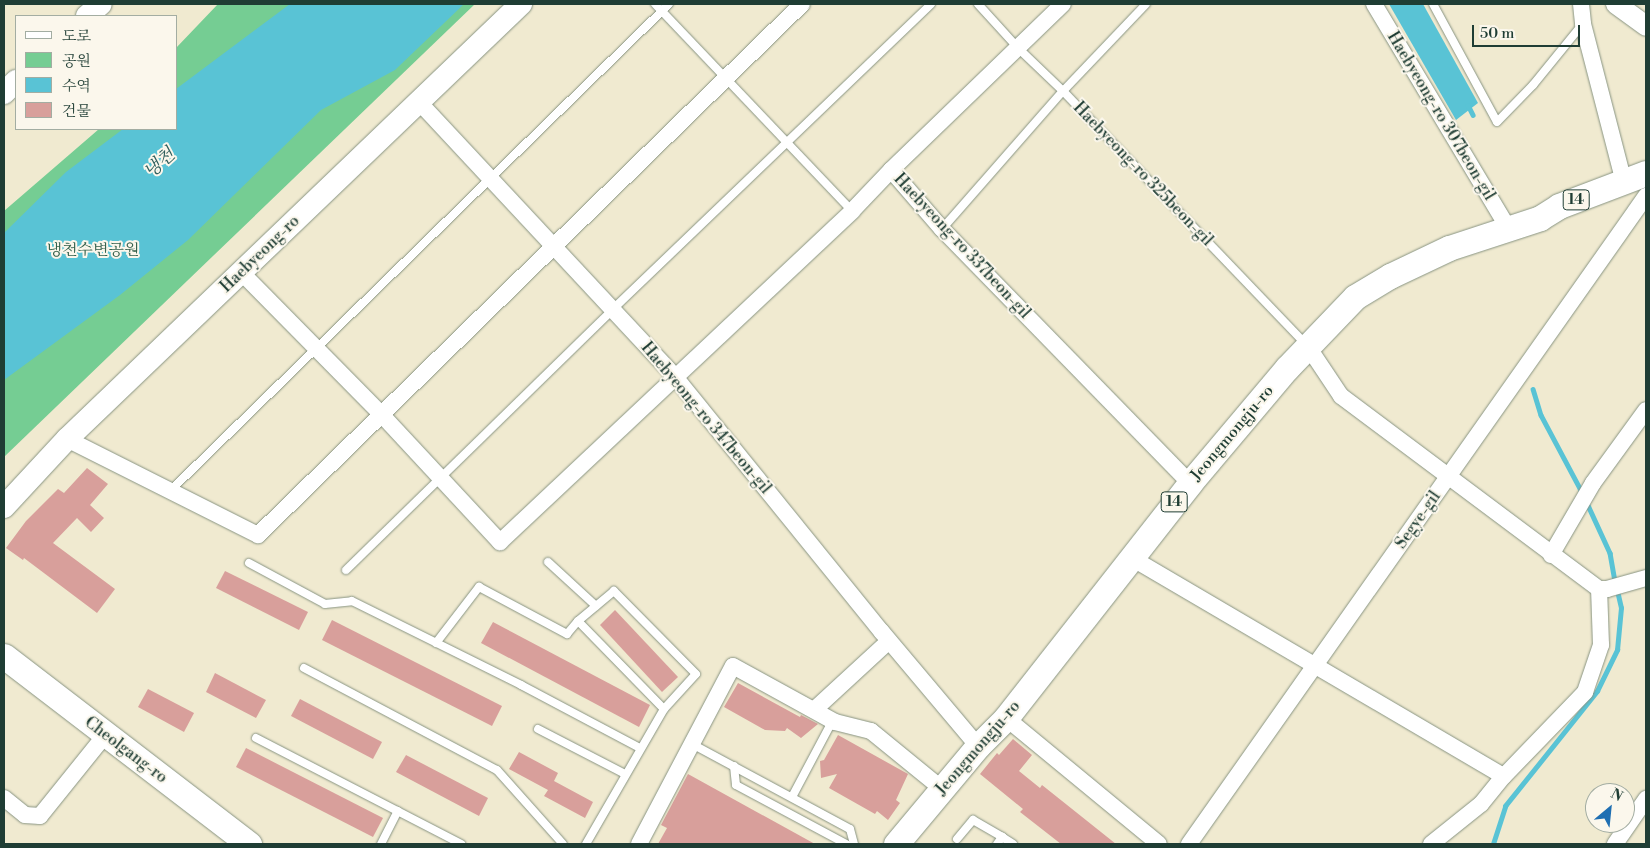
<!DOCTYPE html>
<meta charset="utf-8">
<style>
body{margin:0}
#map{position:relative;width:1650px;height:848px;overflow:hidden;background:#f0ead0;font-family:"Libre Bodoni","Noto Serif KR",serif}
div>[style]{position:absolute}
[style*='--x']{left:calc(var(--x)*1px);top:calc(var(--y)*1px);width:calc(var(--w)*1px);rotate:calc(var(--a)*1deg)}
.green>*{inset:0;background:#75cd93}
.water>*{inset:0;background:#59c3d5}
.stream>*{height:4.5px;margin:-2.25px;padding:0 2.25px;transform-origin:2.25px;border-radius:2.25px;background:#59c3d5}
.building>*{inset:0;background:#d89f9b}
.roads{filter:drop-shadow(0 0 1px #889482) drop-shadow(0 0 1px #889482)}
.service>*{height:8px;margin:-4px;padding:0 4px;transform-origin:4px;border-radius:4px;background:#fff}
.minor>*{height:16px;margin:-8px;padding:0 8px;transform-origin:8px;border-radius:8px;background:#fff}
.tertiary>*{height:20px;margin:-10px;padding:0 10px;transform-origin:10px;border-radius:10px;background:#fff}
.secondary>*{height:22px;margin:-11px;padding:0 11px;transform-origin:11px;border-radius:11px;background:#fff}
.primary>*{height:25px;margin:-12.5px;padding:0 12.5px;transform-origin:12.5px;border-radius:12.5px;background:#fff}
span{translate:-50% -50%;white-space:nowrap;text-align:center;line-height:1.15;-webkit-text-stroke:4px #fbf7ec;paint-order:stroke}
.shield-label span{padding:1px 4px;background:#fbf7ec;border:1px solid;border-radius:4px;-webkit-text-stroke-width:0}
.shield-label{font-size:15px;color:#1f3d34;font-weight:700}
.street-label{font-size:16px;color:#1f3d34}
.park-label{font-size:16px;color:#34614c}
.water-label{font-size:18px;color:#2e5e5c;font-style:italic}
.frame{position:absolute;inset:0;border:5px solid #1f3d34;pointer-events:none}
.legend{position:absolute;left:15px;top:15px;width:162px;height:115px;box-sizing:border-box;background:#fbf7ec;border:1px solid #a3ada2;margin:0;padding:6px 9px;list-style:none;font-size:15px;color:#1f3d34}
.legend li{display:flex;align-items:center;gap:10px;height:25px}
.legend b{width:25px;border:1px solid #a3ada2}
.north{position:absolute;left:1585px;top:783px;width:50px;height:50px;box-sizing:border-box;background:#fbf7ec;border:1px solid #a3ada2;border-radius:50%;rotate:28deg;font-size:14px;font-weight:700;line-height:20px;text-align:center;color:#1f3d34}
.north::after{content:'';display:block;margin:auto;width:18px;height:22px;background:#1f6fb2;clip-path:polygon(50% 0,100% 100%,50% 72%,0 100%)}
.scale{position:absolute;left:1472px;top:25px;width:108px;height:22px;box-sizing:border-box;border:2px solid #1f3d34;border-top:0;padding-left:6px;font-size:15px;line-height:18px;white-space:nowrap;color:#1f3d34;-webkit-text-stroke:4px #fbf7ec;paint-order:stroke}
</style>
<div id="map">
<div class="green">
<i style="clip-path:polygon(218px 4px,475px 4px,4px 457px,4px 211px,99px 129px,176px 129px,176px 48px)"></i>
</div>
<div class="water">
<i style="clip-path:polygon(290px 4px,464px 4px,395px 70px,321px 110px,188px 240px,120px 295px,4px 380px,4px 233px,66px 172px,123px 129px,176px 129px,176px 89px)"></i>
<i style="clip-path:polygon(1389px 4px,1423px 4px,1478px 103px,1456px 120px)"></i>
</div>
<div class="stream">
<i style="--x:1468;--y:105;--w:11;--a:63"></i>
<i style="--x:1533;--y:389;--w:27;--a:73"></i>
<i style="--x:1541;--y:415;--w:89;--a:62"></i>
<i style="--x:1587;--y:503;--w:55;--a:65.3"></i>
<i style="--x:1610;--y:553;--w:29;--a:80"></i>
<i style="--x:1493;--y:844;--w:40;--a:-72"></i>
<i style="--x:1505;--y:806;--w:147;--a:-51.3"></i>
<i style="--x:1597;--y:691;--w:46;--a:-64"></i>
<i style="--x:1617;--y:650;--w:42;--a:-84.6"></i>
<i style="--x:1621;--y:608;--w:18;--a:-103"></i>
</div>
<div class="building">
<i style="clip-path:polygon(87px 468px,108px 484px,90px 505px,104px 518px,91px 532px,77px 518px,53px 543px,115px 589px,97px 613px,24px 558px,23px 560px,6px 548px,26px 521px,58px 489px,64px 493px)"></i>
<i style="clip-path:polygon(225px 571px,308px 612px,299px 630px,216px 588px)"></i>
<i style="clip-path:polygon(615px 610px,678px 677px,662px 692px,600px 625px)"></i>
<i style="clip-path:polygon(332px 620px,502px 706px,492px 726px,322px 640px)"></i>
<i style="clip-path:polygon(493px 622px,650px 705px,639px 727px,481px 643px)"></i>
<i style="clip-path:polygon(215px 673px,266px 700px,256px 718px,206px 692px)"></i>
<i style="clip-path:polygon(738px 683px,800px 717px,801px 715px,818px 724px,801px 738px,787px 728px,785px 731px,765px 730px,724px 707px)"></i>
<i style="clip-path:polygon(148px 689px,194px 713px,184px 732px,138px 707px)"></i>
<i style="clip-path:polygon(300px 699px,382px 742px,373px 759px,291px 716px)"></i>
<i style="clip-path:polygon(838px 735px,908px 774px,896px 800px,900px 803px,888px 820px,877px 811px,875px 814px,829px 788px,837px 774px,821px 778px,820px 761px,824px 760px)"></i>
<i style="clip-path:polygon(1013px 739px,1032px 755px,1019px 771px,1040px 788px,1042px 785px,1116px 844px,1061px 844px,1020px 812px,1023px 809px,980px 774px,997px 753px,999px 755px)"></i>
<i style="clip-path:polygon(246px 748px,383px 818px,373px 837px,236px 767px)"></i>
<i style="clip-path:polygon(519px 752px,558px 773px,554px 781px,593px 802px,585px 818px,544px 796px,548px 790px,509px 769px)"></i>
<i style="clip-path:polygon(406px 755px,488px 798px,479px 816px,396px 772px)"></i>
<i style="clip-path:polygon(688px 774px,815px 844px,658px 844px,667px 828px,661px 825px)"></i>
</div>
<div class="roads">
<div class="service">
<i style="--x:655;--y:4;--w:286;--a:46.4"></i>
<i style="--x:978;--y:4;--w:59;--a:47.7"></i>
<i style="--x:1018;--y:48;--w:62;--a:43.7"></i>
<i style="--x:1063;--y:91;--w:351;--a:46.2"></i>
<i style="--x:1433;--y:4;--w:134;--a:61.5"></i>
<i style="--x:1497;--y:122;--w:52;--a:-45.8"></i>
<i style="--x:1533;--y:85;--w:77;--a:-50.8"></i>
<i style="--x:942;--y:229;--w:184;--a:-48.8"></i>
<i style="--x:1063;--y:91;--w:120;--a:-46.3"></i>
<i style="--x:170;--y:491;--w:697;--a:-44.3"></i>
<i style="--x:548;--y:562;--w:65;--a:42.5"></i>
<i style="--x:249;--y:563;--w:86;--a:28.3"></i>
<i style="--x:325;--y:604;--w:27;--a:-6"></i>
<i style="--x:352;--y:601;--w:189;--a:26.4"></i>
<i style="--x:521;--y:685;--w:135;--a:27.9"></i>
<i style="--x:346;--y:570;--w:372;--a:-44.3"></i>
<i style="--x:612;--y:310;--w:442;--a:-43.8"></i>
<i style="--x:436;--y:643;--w:71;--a:-52.5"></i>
<i style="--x:479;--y:587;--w:100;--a:28.1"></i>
<i style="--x:567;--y:634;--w:17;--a:-50"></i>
<i style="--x:304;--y:668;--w:218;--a:27.9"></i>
<i style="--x:497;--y:770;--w:99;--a:48.3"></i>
<i style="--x:538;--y:729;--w:98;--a:27.3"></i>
<i style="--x:256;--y:738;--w:231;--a:27.3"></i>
<i style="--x:692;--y:744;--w:179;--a:28.3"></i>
<i style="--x:850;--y:829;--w:16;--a:75"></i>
<i style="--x:734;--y:766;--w:19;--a:84"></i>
<i style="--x:736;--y:785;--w:125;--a:28.2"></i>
<i style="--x:792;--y:797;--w:87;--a:-62"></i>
<i style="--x:957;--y:839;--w:25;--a:-50"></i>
<i style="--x:973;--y:820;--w:34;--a:30"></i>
<i style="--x:381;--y:844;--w:37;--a:-63"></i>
<i style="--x:586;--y:844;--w:156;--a:-60"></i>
<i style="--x:664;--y:709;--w:47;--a:-47.6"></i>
<i style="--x:696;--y:674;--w:117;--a:-134.7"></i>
<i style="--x:614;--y:591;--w:47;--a:140.2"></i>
<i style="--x:578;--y:621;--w:123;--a:45.7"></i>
<i style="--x:997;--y:844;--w:9;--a:-54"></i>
<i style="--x:1002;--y:837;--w:13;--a:32"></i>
</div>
<div class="minor">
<i style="--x:1374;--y:4;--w:261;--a:59.1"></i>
<i style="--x:1581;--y:4;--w:20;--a:84"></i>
<i style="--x:1583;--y:24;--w:163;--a:75.5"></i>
<i style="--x:419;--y:102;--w:377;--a:47"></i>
<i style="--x:676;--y:378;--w:326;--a:51"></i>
<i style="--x:881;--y:631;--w:150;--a:49.9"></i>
<i style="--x:891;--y:170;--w:239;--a:-44"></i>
<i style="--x:241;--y:272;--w:199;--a:45.4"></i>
<i style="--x:381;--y:414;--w:175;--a:47.1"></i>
<i style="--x:500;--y:542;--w:483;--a:-43.2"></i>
<i style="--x:852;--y:211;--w:57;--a:-46.4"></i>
<i style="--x:891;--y:170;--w:78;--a:49.2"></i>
<i style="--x:942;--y:229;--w:355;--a:45.7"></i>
<i style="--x:1307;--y:345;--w:61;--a:56.3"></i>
<i style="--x:1341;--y:396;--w:322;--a:36.8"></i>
<i style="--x:1599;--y:589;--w:8;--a:0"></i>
<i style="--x:1607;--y:589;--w:41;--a:-15.8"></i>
<i style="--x:67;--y:439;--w:214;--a:26.7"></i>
<i style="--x:258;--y:535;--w:760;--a:-44.31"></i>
<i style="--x:1551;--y:555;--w:83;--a:-59.7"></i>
<i style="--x:1593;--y:483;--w:90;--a:-54"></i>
<i style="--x:1130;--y:557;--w:433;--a:30.4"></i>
<i style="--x:814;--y:710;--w:102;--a:-42.6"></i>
<i style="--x:1006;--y:718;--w:198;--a:39.5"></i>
<i style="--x:4;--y:798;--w:27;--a:39"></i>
<i style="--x:25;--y:815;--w:15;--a:4"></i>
<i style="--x:40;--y:816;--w:105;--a:-51.2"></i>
<i style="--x:639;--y:844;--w:201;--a:-62.2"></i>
<i style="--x:733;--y:666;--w:116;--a:28.8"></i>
<i style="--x:835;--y:722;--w:37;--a:14"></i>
<i style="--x:871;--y:731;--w:92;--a:39.2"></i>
<i style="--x:1189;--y:844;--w:793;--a:-54.81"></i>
<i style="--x:1431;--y:844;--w:64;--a:-38.7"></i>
<i style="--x:1481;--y:804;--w:36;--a:-51"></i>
<i style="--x:1504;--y:776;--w:117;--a:-46"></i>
<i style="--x:1585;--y:692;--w:50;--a:-71.2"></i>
<i style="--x:1601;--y:645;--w:56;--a:-92"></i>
<i style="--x:1615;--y:844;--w:55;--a:-55.4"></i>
</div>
<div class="tertiary">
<i style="--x:1616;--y:4;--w:37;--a:36"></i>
</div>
<div class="secondary">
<i style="--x:87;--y:16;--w:18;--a:-41"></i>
<i style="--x:4;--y:93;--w:17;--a:-45"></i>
<i style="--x:4;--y:507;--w:93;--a:-47.2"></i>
<i style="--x:67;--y:439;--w:629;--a:-43.78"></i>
</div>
<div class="primary">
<i style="--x:4;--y:656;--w:309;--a:37.5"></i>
<i style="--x:896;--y:844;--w:128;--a:-50.1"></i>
<i style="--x:978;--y:746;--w:40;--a:-45"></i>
<i style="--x:1006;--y:718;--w:298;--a:-51.9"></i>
<i style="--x:1190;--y:483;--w:150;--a:-49.9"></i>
<i style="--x:1287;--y:368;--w:98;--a:-46.2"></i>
<i style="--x:1355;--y:297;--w:41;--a:-31"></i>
<i style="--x:1390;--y:276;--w:65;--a:-25.4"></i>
<i style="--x:1449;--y:248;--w:96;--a:-18.2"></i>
<i style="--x:1540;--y:218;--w:22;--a:-32"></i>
<i style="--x:1559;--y:206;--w:93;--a:-20.8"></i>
</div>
</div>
<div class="shield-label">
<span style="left:1576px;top:200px">14</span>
<span style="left:1174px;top:502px">14</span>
</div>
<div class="street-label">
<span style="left:1441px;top:116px;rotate:59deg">Haebyeong-ro 307beon-gil</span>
<span style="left:1143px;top:174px;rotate:46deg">Haebyeong-ro 325beon-gil</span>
<span style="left:962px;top:246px;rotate:47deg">Haebyeong-ro 337beon-gil</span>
<span style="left:260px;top:254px;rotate:-44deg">Haebyeong-ro</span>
<span style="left:706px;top:418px;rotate:50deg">Haebyeong-ro 347beon-gil</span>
<span style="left:1232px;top:433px;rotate:-50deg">Jeongmongju-ro</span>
<span style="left:1418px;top:520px;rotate:-55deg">Segye-gil</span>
<span style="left:978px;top:748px;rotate:-49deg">Jeongmongju-ro</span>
<span style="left:126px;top:750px;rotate:37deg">Cheolgang-ro</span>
</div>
<div class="park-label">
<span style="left:93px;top:250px">냉천수변공원</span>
</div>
<div class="water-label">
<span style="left:160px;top:164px;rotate:-42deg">냉천</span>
</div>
<div class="frame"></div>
<ul class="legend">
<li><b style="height:6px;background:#fff"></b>도로</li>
<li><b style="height:14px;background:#75cd93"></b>공원</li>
<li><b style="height:14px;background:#59c3d5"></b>수역</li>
<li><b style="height:14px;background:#d89f9b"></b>건물</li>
</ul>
<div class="north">N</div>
<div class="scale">50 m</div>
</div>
